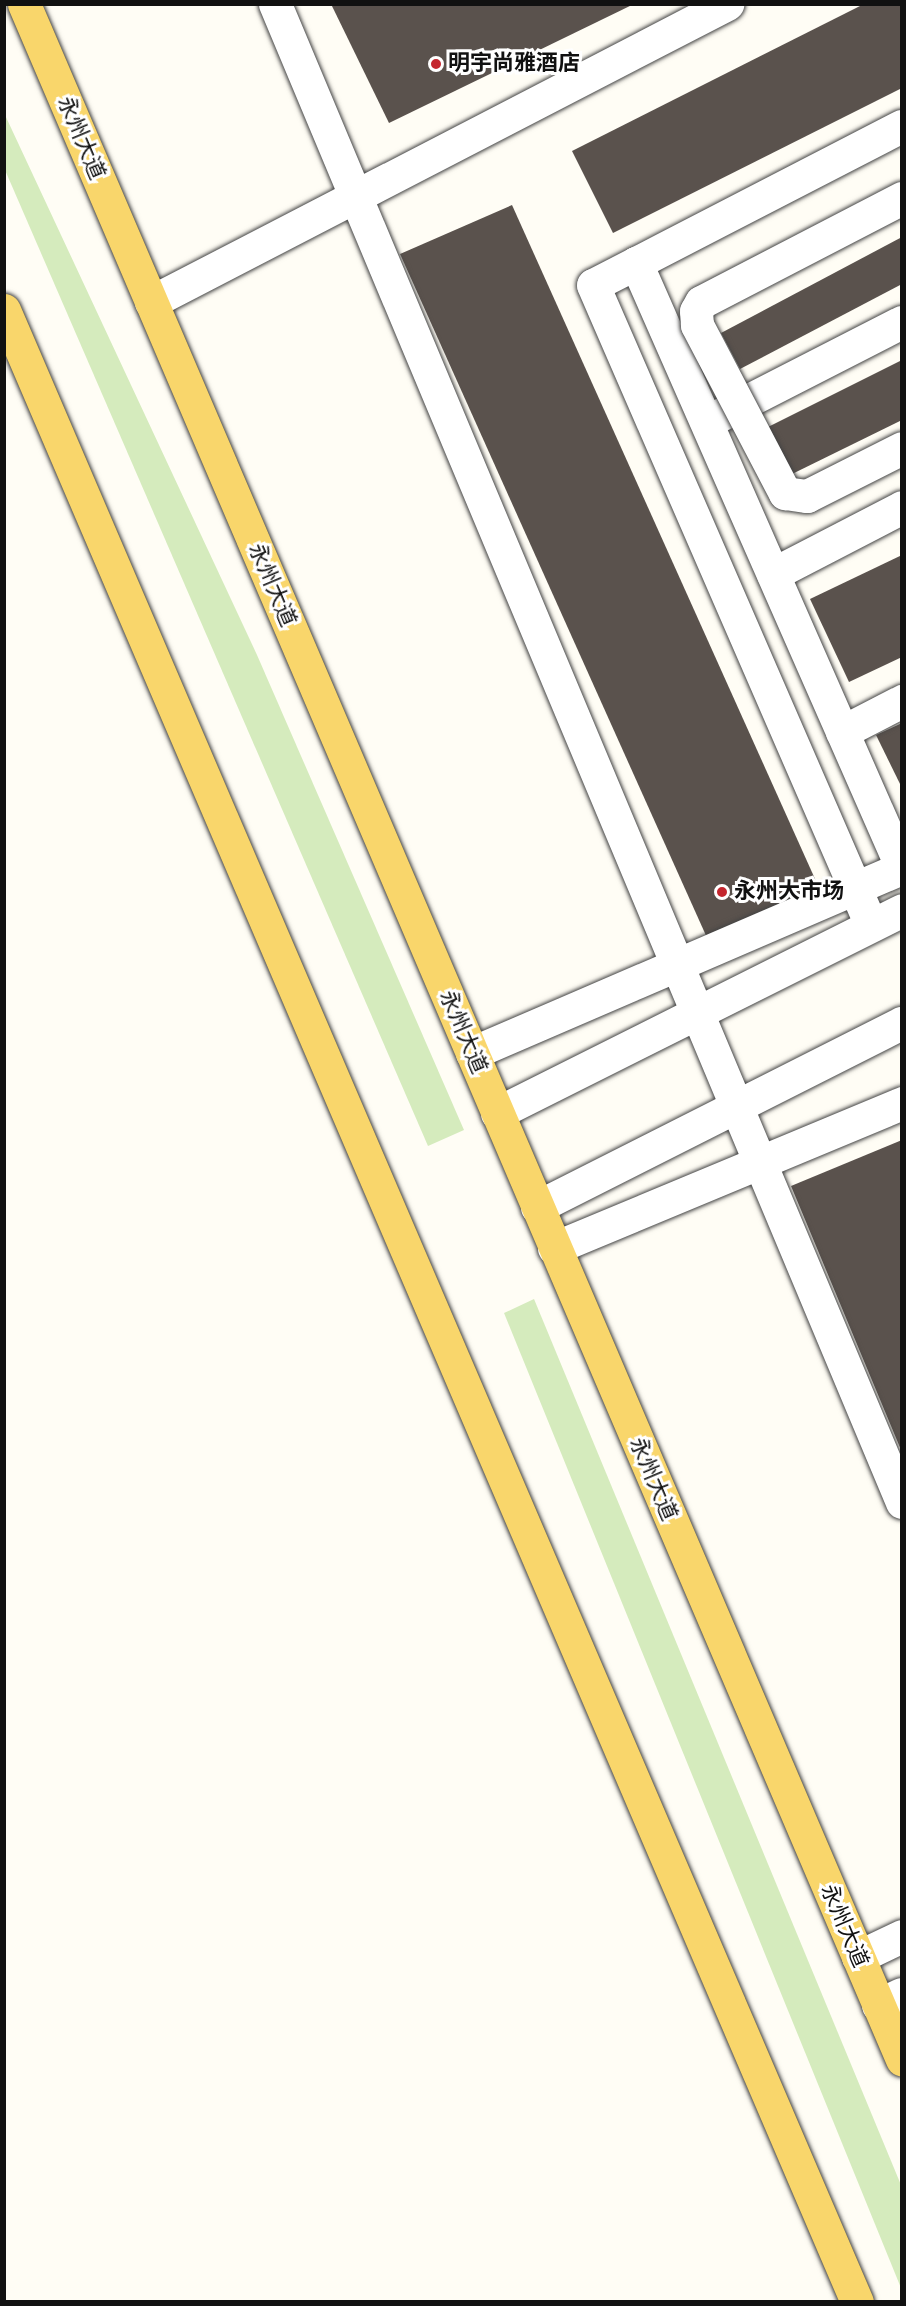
<!DOCTYPE html>
<meta charset="utf-8">
<style>
body{margin:0}
#map{position:relative;width:906px;height:2306px;overflow:hidden;background:#fffdf5;font-family:Spectral,"Noto Sans SC",serif}
div>[style]{position:absolute}
[style*='--x']{left:calc(var(--x)*1px);top:calc(var(--y)*1px);width:calc(var(--w)*1px);rotate:calc(var(--a)*1deg)}
.green>*{inset:0;background:#d5ebbd}
.building>*{inset:0;background:#5a524d}
.roads{filter:drop-shadow(0 0 2px #444) drop-shadow(0 0 2px #444)}
.minor>*{height:33px;margin:-16.5px;padding:0 16.5px;transform-origin:16.5px;border-radius:16.5px;background:#fff}
.major>*{height:33px;margin:-16.5px;padding:0 16.5px;transform-origin:16.5px;border-radius:16.5px;background:#f9d66b}
.bridges{filter:drop-shadow(0 0 2px #444) drop-shadow(0 0 2px #444)}
.minor-bridge>*{height:33px;margin:-16.5px;padding:0 16.5px;transform-origin:16.5px;border-radius:16.5px;background:#fff}
.dots>*{width:16px;height:16px;translate:-50% -50%;box-sizing:border-box;border:3px solid #fff;border-radius:50%}
span{translate:-50% -50%;white-space:nowrap;text-align:center;line-height:1.15;-webkit-text-stroke:6px #fff;paint-order:stroke}
.poi-label{font-size:22px;color:#111;font-weight:700}
.left{translate:0 -50%;text-align:left}
.street-label{font-size:22px;color:#111}
.frame{position:absolute;inset:0;border:6px solid #111;pointer-events:none}
</style>
<div id="map">
<div class="green">
<i style="clip-path:polygon(5px 115px,257px 655px,464px 1130px,428px 1146px,5px 170px)"></i>
<i style="clip-path:polygon(534px 1299px,901px 2185px,901px 2288px,504px 1313px)"></i>
</div>
<div class="building">
<i style="clip-path:polygon(331px 4px,634px 4px,389px 123px)"></i>
<i style="clip-path:polygon(864px 4px,902px 4px,902px 88px,613px 233px,572px 151px)"></i>
<i style="clip-path:polygon(512px 205px,820px 890px,708px 940px,400px 254px)"></i>
<i style="clip-path:polygon(902px 237px,902px 284px,740px 369px,721px 333px)"></i>
<i style="clip-path:polygon(902px 360px,902px 420px,788px 476px,764px 429px)"></i>
<i style="clip-path:polygon(902px 555px,902px 657px,849px 682px,810px 599px)"></i>
<i style="clip-path:polygon(902px 723px,902px 788px,876px 735px)"></i>
<i style="clip-path:polygon(902px 1140px,902px 1450px,901px 1450px,791px 1186px)"></i>
</div>
<div class="roads">
<div class="minor">
<i style="--x:275;--y:4;--w:1624;--a:67.29"></i>
<i style="--x:636;--y:263;--w:48;--a:152.9"></i>
<i style="--x:593;--y:285;--w:698;--a:66.52"></i>
<i style="--x:151;--y:302;--w:649;--a:-27.36"></i>
<i style="--x:714;--y:418;--w:211;--a:-27.1"></i>
<i style="--x:773;--y:574;--w:145;--a:-27.4"></i>
<i style="--x:842;--y:732;--w:68;--a:-27.3"></i>
<i style="--x:472;--y:1053;--w:468;--a:-23.3"></i>
<i style="--x:902;--y:868;--w:661;--a:-113.73"></i>
<i style="--x:636;--y:263;--w:299;--a:-27.3"></i>
<i style="--x:497;--y:1113;--w:453;--a:-26.6"></i>
<i style="--x:537;--y:1207;--w:409;--a:-26.8"></i>
<i style="--x:554;--y:1248;--w:377;--a:-22.6"></i>
<i style="--x:858;--y:1957;--w:49;--a:-25.5"></i>
<i style="--x:878;--y:2005;--w:26;--a:-25"></i>
</div>
<div class="major">
<i style="--x:24;--y:4;--w:2235;--a:66.87"></i>
<i style="--x:4;--y:310;--w:2167;--a:66.82"></i>
</div>
</div>
<div class="bridges">
<div class="minor-bridge">
<i style="--x:902;--y:198;--w:226;--a:152.6"></i>
<i style="--x:701;--y:302;--w:10;--a:119"></i>
<i style="--x:696;--y:311;--w:14;--a:86"></i>
<i style="--x:697;--y:325;--w:190;--a:62.4"></i>
<i style="--x:785;--y:493;--w:22;--a:8"></i>
<i style="--x:807;--y:496;--w:106;--a:-26.8"></i>
</div>
</div>
<div class="dots">
<i style="left:436px;top:64px;background:#c4262e"></i>
<i style="left:722px;top:892px;background:#c4262e"></i>
</div>
<div class="poi-label">
<span class="left" style="left:448px;top:64px">明宇尚雅酒店</span>
<span class="left" style="left:734px;top:892px">永州大市场</span>
</div>
<div class="street-label">
<span style="left:81px;top:138px;rotate:67deg">永州大道</span>
<span style="left:272px;top:585px;rotate:67deg">永州大道</span>
<span style="left:463px;top:1032px;rotate:67deg">永州大道</span>
<span style="left:653px;top:1479px;rotate:67deg">永州大道</span>
<span style="left:844px;top:1926px;rotate:67deg">永州大道</span>
</div>
<div class="frame"></div>
</div>
